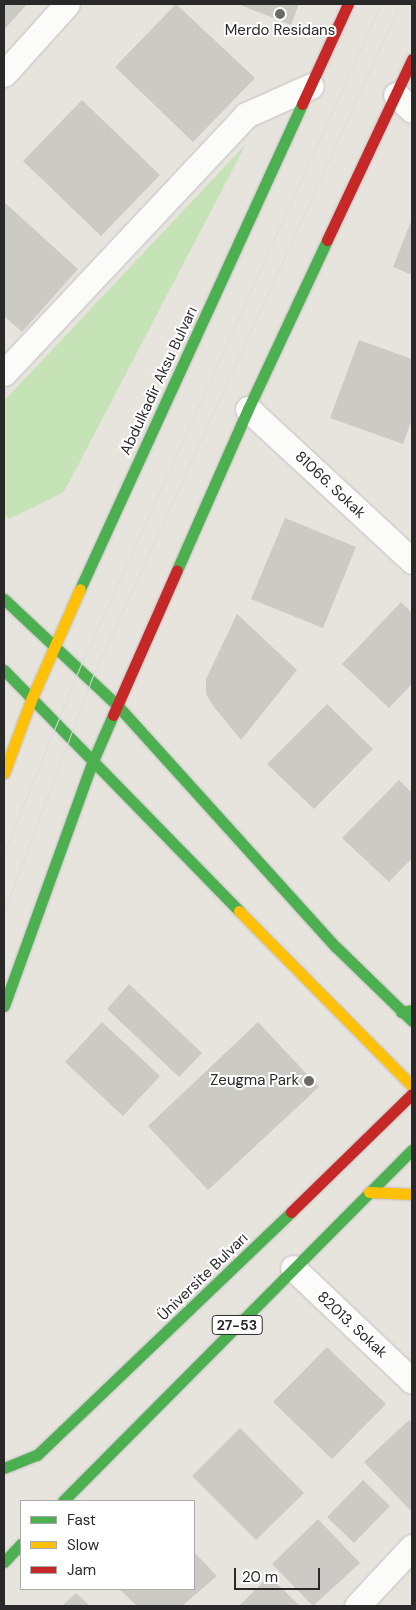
<!DOCTYPE html>
<meta charset="utf-8">
<style>
body{margin:0}
#map{position:relative;width:416px;height:1610px;overflow:hidden;background:#e7e4de;font-family:"DM Sans",sans-serif}
div>[style]{position:absolute}
[style*='--x']{left:calc(var(--x)*1px);top:calc(var(--y)*1px);width:calc(var(--w)*1px);rotate:calc(var(--a)*1deg)}
.green>*{inset:0;background:#c6e2b7}
.building>*{inset:0;background:#cccac5}
.roads{filter:drop-shadow(0 0 1px #c1c0c0) drop-shadow(0 0 1px #c1c0c0)}
.street>*{height:25px;margin:-12.5px;padding:0 12.5px;transform-origin:12.5px;border-radius:12.5px;background:#fbfbfa}
.fast>*{height:11px;margin:-5.5px;padding:0 5.5px;transform-origin:5.5px;border-radius:5.5px;background:#4caf50}
.slow>*{height:11px;margin:-5.5px;padding:0 5.5px;transform-origin:5.5px;border-radius:5.5px;background:#ffc107}
.jam>*{height:11px;margin:-5.5px;padding:0 5.5px;transform-origin:5.5px;border-radius:5.5px;background:#c62828}
.tram>*{height:1px;margin:-0.5px;padding:0 0.5px;transform-origin:0.5px;border-radius:0.5px;background:#dddcde}
.dots>*{width:14px;height:14px;translate:-50% -50%;box-sizing:border-box;border:2px solid #fff;border-radius:50%}
span{translate:-50% -50%;white-space:nowrap;text-align:center;line-height:1.15;-webkit-text-stroke:4px #fff;paint-order:stroke}
.shield-label span{padding:1px 4px;background:#fff;border:1px solid;border-radius:4px;-webkit-text-stroke-width:0}
.shield-label{font-size:14px;color:#292929;font-weight:700}
.poi-label{font-size:15px;color:#292929}
.right{translate:-100% -50%;text-align:right}
.street-label{font-size:15px;color:#292929}
.frame{position:absolute;inset:0;border:5px solid #292929;pointer-events:none}
.legend{position:absolute;left:20px;top:1500px;width:175px;height:90px;box-sizing:border-box;background:#fff;border:1px solid #a9a9a9;margin:0;padding:6px 9px;list-style:none;font-size:15px;color:#292929}
.legend li{display:flex;align-items:center;gap:10px;height:25px}
.legend b{width:25px;border:1px solid #a9a9a9}
.scale{position:absolute;left:234px;top:1568px;width:86px;height:22px;box-sizing:border-box;border:2px solid #292929;border-top:0;padding-left:6px;font-size:15px;line-height:18px;white-space:nowrap;color:#292929;-webkit-text-stroke:4px #fff;paint-order:stroke}
</style>
<div id="map">
<div class="green">
<i style="clip-path:polygon(246px 144px,64px 492px,9px 519px,4px 514px,4px 401px)"></i>
</div>
<div class="building">
<i style="clip-path:polygon(4px 4px,27px 4px,4px 30px)"></i>
<i style="clip-path:polygon(176px 4px,255px 78px,193px 142px,115px 67px)"></i>
<i style="clip-path:polygon(238px 4px,299px 4px,291px 25px)"></i>
<i style="clip-path:polygon(82px 100px,160px 175px,101px 236px,23px 161px)"></i>
<i style="clip-path:polygon(4px 202px,78px 269px,22px 332px,4px 316px)"></i>
<i style="clip-path:polygon(412px 219px,412px 275px,393px 267px)"></i>
<i style="clip-path:polygon(359px 340px,412px 359px,412px 419px,403px 444px,330px 418px)"></i>
<i style="clip-path:polygon(285px 518px,356px 547px,323px 628px,251px 599px)"></i>
<i style="clip-path:polygon(401px 602px,412px 613px,412px 684px,389px 708px,342px 664px)"></i>
<i style="clip-path:polygon(237px 614px,297px 670px,241px 740px,214px 707px,206px 694px,206px 679px)"></i>
<i style="clip-path:polygon(327px 704px,373px 749px,314px 809px,267px 764px)"></i>
<i style="clip-path:polygon(399px 780px,412px 793px,412px 858px,389px 882px,342px 838px)"></i>
<i style="clip-path:polygon(129px 984px,202px 1053px,179px 1077px,107px 1009px)"></i>
<i style="clip-path:polygon(102px 1022px,160px 1076px,123px 1116px,65px 1062px)"></i>
<i style="clip-path:polygon(258px 1022px,319px 1087px,208px 1190px,148px 1126px)"></i>
<i style="clip-path:polygon(327px 1347px,386px 1404px,332px 1459px,273px 1402px)"></i>
<i style="clip-path:polygon(409px 1420px,412px 1423px,412px 1508px,410px 1510px,364px 1462px)"></i>
<i style="clip-path:polygon(240px 1428px,304px 1493px,256px 1540px,192px 1476px)"></i>
<i style="clip-path:polygon(363px 1480px,390px 1506px,354px 1543px,327px 1517px)"></i>
<i style="clip-path:polygon(318px 1519px,360px 1563px,313px 1606px,272px 1564px)"></i>
<i style="clip-path:polygon(194px 1552px,217px 1576px,182px 1606px,137px 1606px,119px 1589px,194px 1589px)"></i>
<i style="clip-path:polygon(269px 1576px,300px 1606px,239px 1606px)"></i>
<i style="clip-path:polygon(76px 1593px,90px 1606px,62px 1606px)"></i>
</div>
<div class="roads">
<div class="street">
<i style="--x:4;--y:74;--w:94;--a:-48"></i>
<i style="--x:396;--y:95;--w:22;--a:43"></i>
<i style="--x:4;--y:373;--w:354;--a:-46.8"></i>
<i style="--x:246;--y:115;--w:71;--a:-24"></i>
<i style="--x:248;--y:409;--w:224;--a:42.8"></i>
<i style="--x:293;--y:1268;--w:164;--a:43.5"></i>
<i style="--x:357;--y:1606;--w:81;--a:-47"></i>
</div>
<div class="fast">
<i style="--x:177;--y:570;--w:176;--a:-66.2"></i>
<i style="--x:248;--y:409;--w:187;--a:-64.9"></i>
<i style="--x:80;--y:589;--w:533;--a:-65.4"></i>
<i style="--x:4;--y:599;--w:155;--a:43.2"></i>
<i style="--x:117;--y:705;--w:326;--a:47.9"></i>
<i style="--x:336;--y:947;--w:106;--a:44.2"></i>
<i style="--x:4;--y:670;--w:337;--a:45.7"></i>
<i style="--x:4;--y:1006;--w:258;--a:-70.1"></i>
<i style="--x:92;--y:763;--w:52;--a:-66.4"></i>
<i style="--x:401;--y:1012;--w:11;--a:-10"></i>
<i style="--x:4;--y:1468;--w:35;--a:-22"></i>
<i style="--x:37;--y:1455;--w:352;--a:-43.7"></i>
<i style="--x:63;--y:1501;--w:495;--a:-45.2"></i>
<i style="--x:4;--y:1562;--w:25;--a:-47"></i>
</div>
<div class="slow">
<i style="--x:4;--y:773;--w:78;--a:-69.7"></i>
<i style="--x:31;--y:700;--w:121;--a:-66.2"></i>
<i style="--x:239;--y:911;--w:246;--a:45.3"></i>
<i style="--x:369;--y:1192;--w:43;--a:2.7"></i>
</div>
<div class="jam">
<i style="--x:302;--y:104;--w:110;--a:-65.3"></i>
<i style="--x:327;--y:240;--w:200;--a:-64.8"></i>
<i style="--x:113;--y:715;--w:158;--a:-66.2"></i>
<i style="--x:291;--y:1212;--w:169;--a:-44.3"></i>
</div>
</div>
<div class="tram">
<i style="--x:4;--y:852;--w:198;--a:-67.7"></i>
<i style="--x:79;--y:669;--w:730;--a:-65.58"></i>
<i style="--x:4;--y:912;--w:248;--a:-69.4"></i>
<i style="--x:91;--y:680;--w:743;--a:-65.43"></i>
</div>
<div class="dots">
<i style="left:280px;top:14px;background:#6c6a68"></i>
<i style="left:309px;top:1081px;background:#6c6a68"></i>
</div>
<div class="shield-label">
<span style="left:237px;top:1325px">27-53</span>
</div>
<div class="poi-label">
<span style="left:280px;top:31px">Merdo Residans</span>
<span class="right" style="left:299px;top:1081px">Zeugma Park</span>
</div>
<div class="street-label">
<span style="left:159px;top:381px;rotate:-65deg">Abdulkadir Aksu Bulvarı</span>
<span style="left:330px;top:485px;rotate:43deg">81066. Sokak</span>
<span style="left:203px;top:1277px;rotate:-44deg">Üniversite Bulvarı</span>
<span style="left:352px;top:1325px;rotate:43deg">82013. Sokak</span>
</div>
<div class="frame"></div>
<ul class="legend">
<li><b style="height:6px;background:#4caf50"></b>Fast</li>
<li><b style="height:6px;background:#ffc107"></b>Slow</li>
<li><b style="height:6px;background:#c62828"></b>Jam</li>
</ul>
<div class="scale">20 m</div>
</div>
